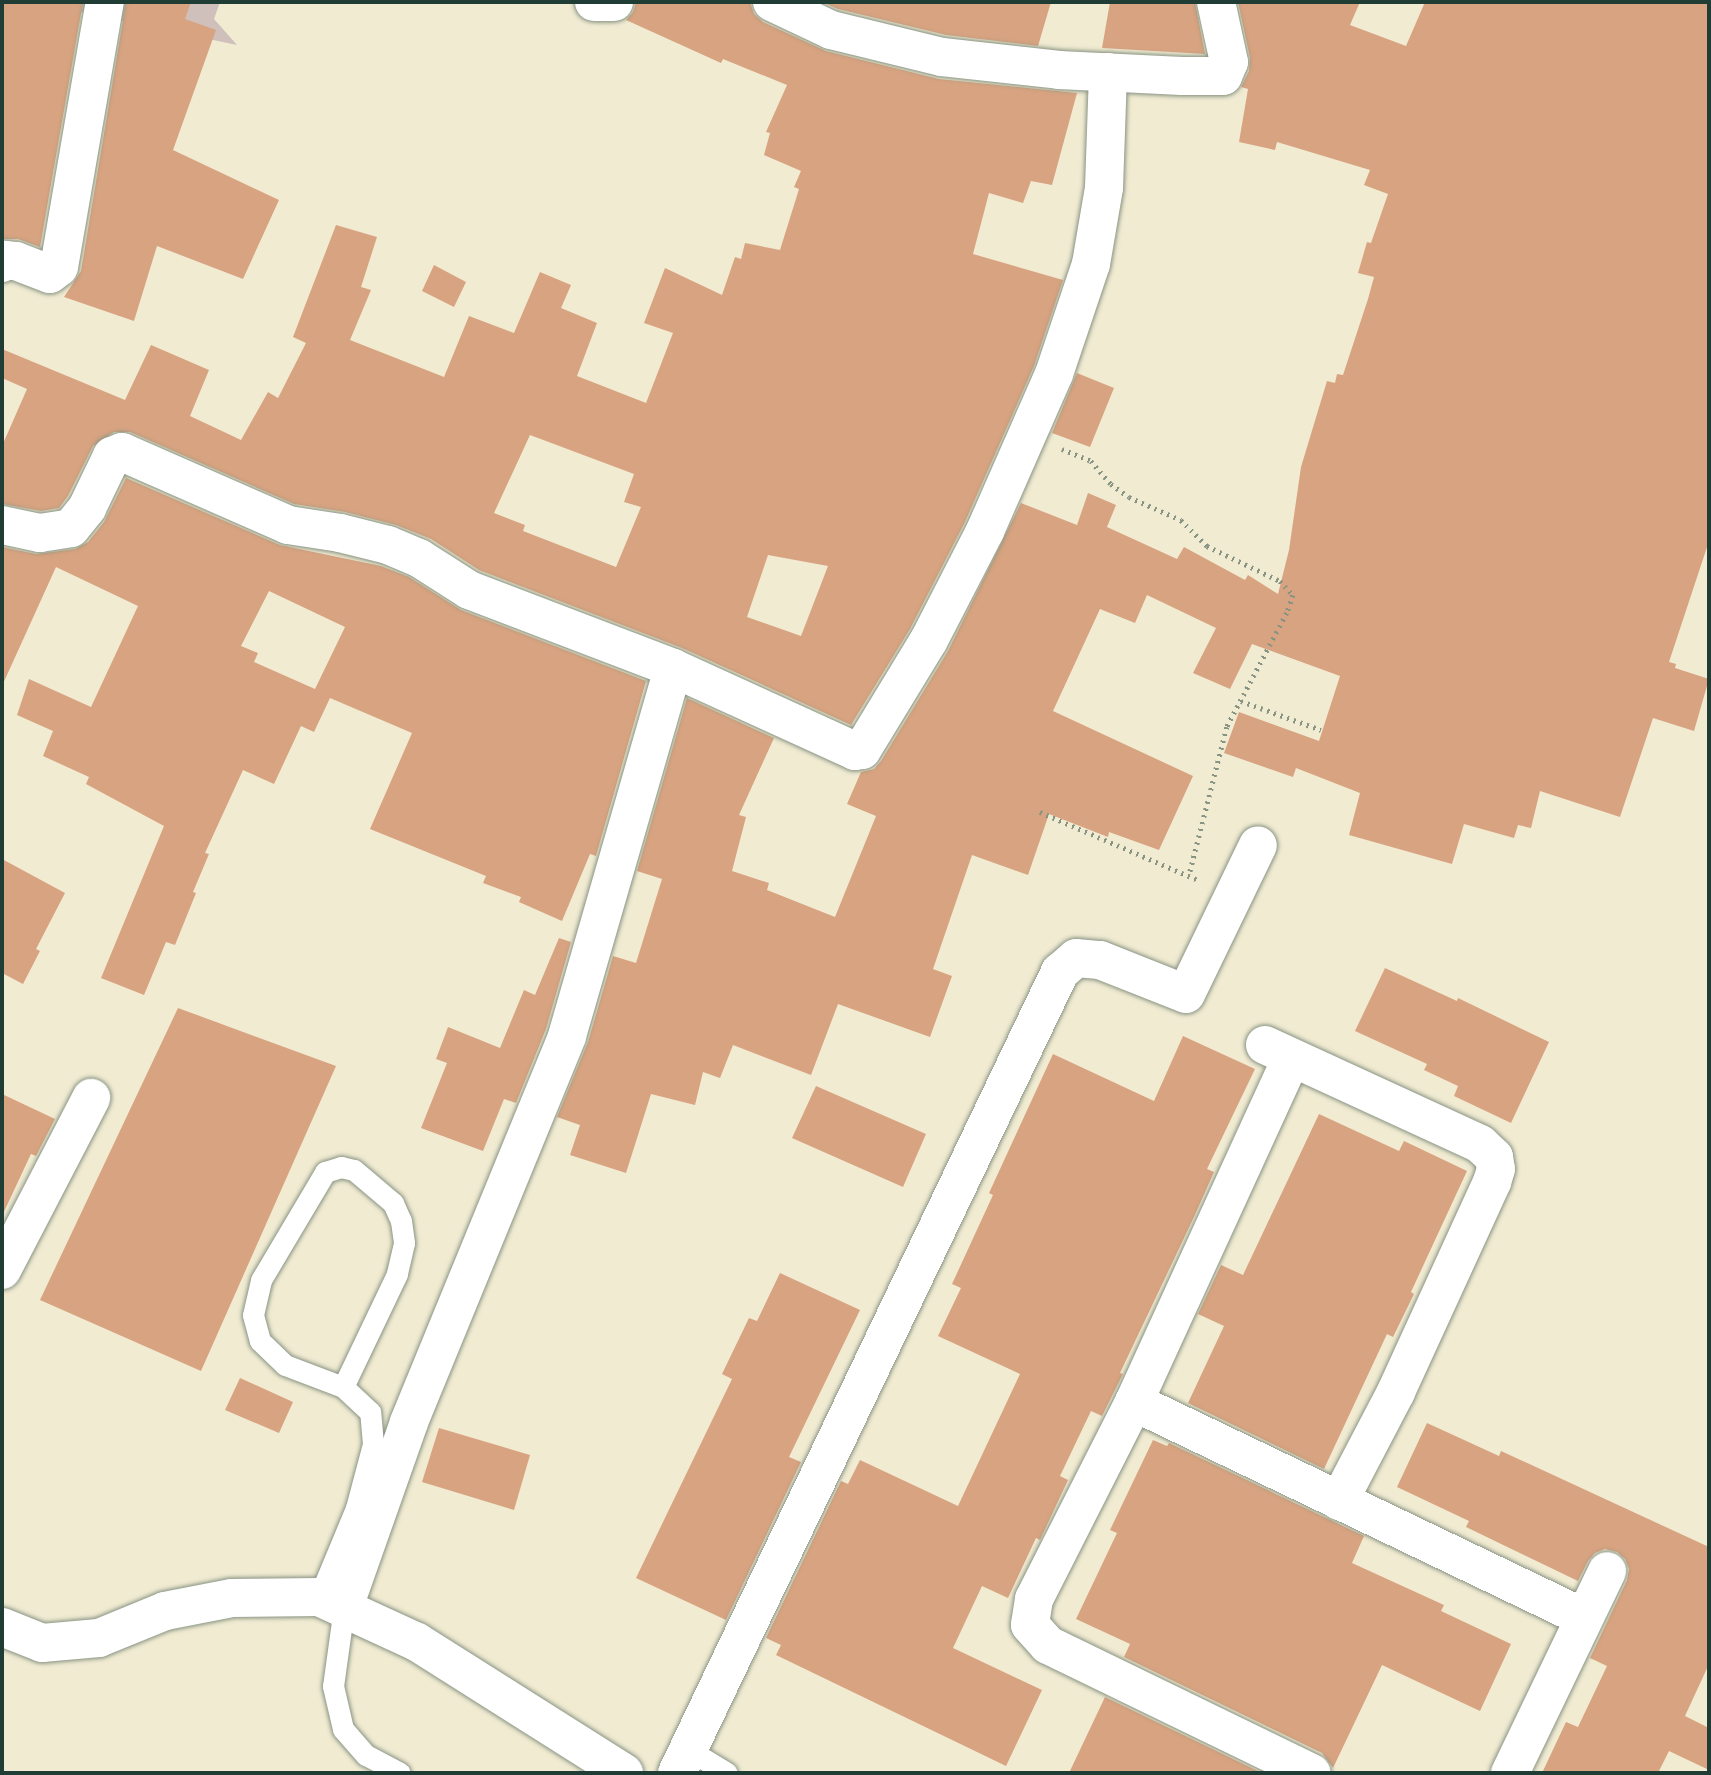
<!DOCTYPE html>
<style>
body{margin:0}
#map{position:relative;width:1711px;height:1775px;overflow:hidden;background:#f1ebd2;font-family:Itim,sans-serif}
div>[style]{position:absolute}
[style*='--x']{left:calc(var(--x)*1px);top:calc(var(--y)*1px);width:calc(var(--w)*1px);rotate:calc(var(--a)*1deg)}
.industrial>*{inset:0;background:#cfc0bb}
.building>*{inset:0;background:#d8a380}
.path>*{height:4.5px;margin-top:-2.25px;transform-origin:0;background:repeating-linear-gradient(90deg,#889483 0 2px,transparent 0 7px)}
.roads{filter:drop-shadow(0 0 2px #889483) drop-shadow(0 0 2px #889483)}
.service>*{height:21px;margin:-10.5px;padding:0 10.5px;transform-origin:10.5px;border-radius:10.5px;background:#fff}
.minor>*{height:38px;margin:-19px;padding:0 19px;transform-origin:19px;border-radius:19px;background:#fff}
span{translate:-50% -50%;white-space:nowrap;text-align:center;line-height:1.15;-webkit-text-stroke:6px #fbf7ec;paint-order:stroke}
.frame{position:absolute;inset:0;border:4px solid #1f3d34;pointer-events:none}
</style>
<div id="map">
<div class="industrial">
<i style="clip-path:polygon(32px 2px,220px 2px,214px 19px,237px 45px)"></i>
</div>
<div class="building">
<i style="clip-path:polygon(2px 2px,83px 2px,40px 247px,18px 239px,2px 239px)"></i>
<i style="clip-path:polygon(126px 2px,191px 2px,185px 19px,216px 30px,173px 150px,279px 200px,243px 279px,157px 246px,134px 321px,64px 297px,81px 271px)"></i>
<i style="clip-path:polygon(evenodd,636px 2px,750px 2px,754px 14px,763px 22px,826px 51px,939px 79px,1077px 93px,1052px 185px,1031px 181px,1023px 203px,989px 193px,973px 254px,1063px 280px,1034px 366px,965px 522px,910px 629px,851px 725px,682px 648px,479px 570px,431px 539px,396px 525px,345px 512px,294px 504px,130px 432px,114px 432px,93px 446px,68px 496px,59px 508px,41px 511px,2px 504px,2px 446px,27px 389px,2px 378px,2px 349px,125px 400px,151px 345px,209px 370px,190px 416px,241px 440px,268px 392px,278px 398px,306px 343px,293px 337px,336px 225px,377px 237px,361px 287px,371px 290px,350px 340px,444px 377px,469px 316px,514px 333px,540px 272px,571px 285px,561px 308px,597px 323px,577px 376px,646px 403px,673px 333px,644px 323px,665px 268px,722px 295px,735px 257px,741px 259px,745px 243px,780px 250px,799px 189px,794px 187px,801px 171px,764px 155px,770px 133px,766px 132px,787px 85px,723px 59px,721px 63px,626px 20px,633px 12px,636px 2px,530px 435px,634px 474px,624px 502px,641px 507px,616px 567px,523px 531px,525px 525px,494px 513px,530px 435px,636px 2px,768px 555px,828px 566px,801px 636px,747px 617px,768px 555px)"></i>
<i style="clip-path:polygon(822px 2px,1051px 2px,1038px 46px,946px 35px,838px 9px)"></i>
<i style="clip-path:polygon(1110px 2px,1195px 2px,1205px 54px,1102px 48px)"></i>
<i style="clip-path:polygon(1238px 2px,1360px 2px,1350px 25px,1406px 46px,1425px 2px,1709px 2px,1709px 541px,1669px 662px,1676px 664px,1675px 668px,1709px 679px,1694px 731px,1653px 718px,1620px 817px,1540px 791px,1531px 828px,1518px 825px,1514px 838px,1464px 824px,1452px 864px,1349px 835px,1360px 793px,1296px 768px,1293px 777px,1224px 753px,1239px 712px,1319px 741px,1340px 676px,1252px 644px,1230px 689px,1193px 673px,1216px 628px,1147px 595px,1135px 623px,1100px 609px,1053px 711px,1193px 776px,1159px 850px,1109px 832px,1108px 837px,1049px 814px,1028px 875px,972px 855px,933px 969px,952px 976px,930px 1037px,838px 1004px,811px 1075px,733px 1045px,720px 1078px,703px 1072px,695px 1105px,651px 1094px,626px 1173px,570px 1155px,580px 1125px,557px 1117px,588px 1042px,613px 956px,636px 963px,662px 879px,637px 871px,687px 698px,774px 738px,739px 815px,746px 817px,732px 871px,769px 883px,767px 890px,835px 917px,876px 816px,847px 804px,861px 772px,874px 769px,881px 761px,948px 651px,1021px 503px,1077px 525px,1088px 493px,1116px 505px,1107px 527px,1177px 559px,1184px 547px,1245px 580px,1248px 575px,1278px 594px,1289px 550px,1301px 467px,1327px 381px,1335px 383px,1337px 374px,1343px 375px,1368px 299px,1374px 277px,1358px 273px,1367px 242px,1371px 243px,1388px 194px,1364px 185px,1370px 170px,1277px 142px,1275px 150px,1239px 142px,1248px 89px,1241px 87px,1249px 71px,1250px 58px)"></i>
<i style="clip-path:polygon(434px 265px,466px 282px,454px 307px,422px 291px)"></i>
<i style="clip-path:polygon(1077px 373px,1114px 388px,1090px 447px,1052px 433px)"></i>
<i style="clip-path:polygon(evenodd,126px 478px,280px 545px,381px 566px,409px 577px,461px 610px,646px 681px,596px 856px,590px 854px,562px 921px,519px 902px,521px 897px,483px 883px,486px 876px,370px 829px,412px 733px,330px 698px,314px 732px,301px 726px,274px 784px,243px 770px,205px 853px,209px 854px,193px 892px,196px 893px,175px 945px,166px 942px,144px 995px,101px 978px,164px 826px,86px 784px,89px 777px,43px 756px,53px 731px,17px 715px,29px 679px,91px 707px,138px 606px,56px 567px,2px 686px,2px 547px,36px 554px,75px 549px,88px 542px,104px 522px,126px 478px,269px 591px,345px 627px,315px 689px,254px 662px,258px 653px,241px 646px,269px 591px)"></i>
<i style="clip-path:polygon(2px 859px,65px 893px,36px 949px,40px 951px,23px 984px,2px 973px)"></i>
<i style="clip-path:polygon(559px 938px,571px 942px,546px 1029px,516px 1103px,504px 1099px,483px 1151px,421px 1128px,447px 1063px,436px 1059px,448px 1027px,500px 1048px,524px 990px,535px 995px)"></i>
<i style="clip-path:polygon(1385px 968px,1457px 1001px,1458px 998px,1549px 1042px,1511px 1123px,1454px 1096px,1458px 1086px,1424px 1070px,1427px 1064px,1355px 1031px)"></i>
<i style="clip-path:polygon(178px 1008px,336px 1066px,201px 1371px,40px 1300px)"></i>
<i style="clip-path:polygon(1183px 1036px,1255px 1069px,1207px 1169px,1214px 1172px,1194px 1217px,1120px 1373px,1123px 1374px,1102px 1416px,1091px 1411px,1060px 1476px,1068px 1480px,1040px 1540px,1036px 1538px,1008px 1598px,982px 1586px,953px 1648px,1042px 1690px,1006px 1766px,776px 1655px,781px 1645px,766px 1638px,841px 1481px,848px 1484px,860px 1460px,958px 1506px,1020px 1374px,938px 1336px,961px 1288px,952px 1284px,993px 1195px,989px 1193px,1053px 1054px,1154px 1101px)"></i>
<i style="clip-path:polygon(816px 1086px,926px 1134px,903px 1187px,792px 1138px)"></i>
<i style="clip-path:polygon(2px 1094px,55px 1119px,36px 1156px,31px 1154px,2px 1216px)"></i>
<i style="clip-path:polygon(1319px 1114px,1399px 1151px,1404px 1141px,1467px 1171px,1411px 1292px,1414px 1294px,1393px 1337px,1387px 1334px,1324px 1469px,1188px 1403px,1224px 1326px,1198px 1314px,1221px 1265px,1243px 1275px)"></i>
<i style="clip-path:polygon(780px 1273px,860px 1310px,789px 1457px,801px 1462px,726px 1620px,636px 1578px,732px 1379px,722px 1374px,749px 1318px,757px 1321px)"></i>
<i style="clip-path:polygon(240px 1378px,293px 1402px,279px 1433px,225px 1410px)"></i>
<i style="clip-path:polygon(1427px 1423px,1499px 1456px,1501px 1451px,1709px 1547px,1709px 1664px,1685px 1716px,1709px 1728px,1709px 1770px,1669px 1751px,1658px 1773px,1542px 1773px,1566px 1722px,1578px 1727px,1607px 1666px,1590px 1658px,1627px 1580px,1629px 1569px,1625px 1559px,1617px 1552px,1605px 1549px,1595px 1553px,1588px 1561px,1578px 1581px,1466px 1527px,1469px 1521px,1397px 1487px)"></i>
<i style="clip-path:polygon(439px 1428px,530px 1455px,514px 1510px,422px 1482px)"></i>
<i style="clip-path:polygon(1153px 1440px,1167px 1446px,1169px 1443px,1364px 1536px,1352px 1563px,1444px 1605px,1441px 1611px,1511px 1644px,1480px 1711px,1382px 1665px,1333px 1768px,1322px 1753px,1124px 1657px,1130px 1644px,1076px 1619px,1117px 1533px,1110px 1530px)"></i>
<i style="clip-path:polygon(1105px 1697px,1262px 1773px,1069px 1773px)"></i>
</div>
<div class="path">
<i style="--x:1062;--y:449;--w:31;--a:22"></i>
<i style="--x:1091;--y:461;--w:30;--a:49"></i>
<i style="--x:1111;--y:484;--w:22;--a:36"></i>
<i style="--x:1129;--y:497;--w:57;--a:23.9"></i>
<i style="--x:1181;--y:520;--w:37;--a:45"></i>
<i style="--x:1207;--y:546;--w:81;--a:25.6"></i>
<i style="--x:1280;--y:581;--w:19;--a:47"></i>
<i style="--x:1293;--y:595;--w:19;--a:108"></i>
<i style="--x:1287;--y:613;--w:129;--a:117.8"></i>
<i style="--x:1227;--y:727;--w:154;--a:104.3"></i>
<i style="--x:1241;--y:701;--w:85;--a:19.9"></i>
<i style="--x:1040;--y:812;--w:174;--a:23.3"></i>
</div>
<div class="roads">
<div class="service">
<i style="--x:319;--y:1597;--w:96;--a:-67.4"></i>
<i style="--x:356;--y:1508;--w:66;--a:-75.1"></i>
<i style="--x:373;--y:1444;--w:32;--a:-95"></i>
<i style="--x:370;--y:1412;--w:37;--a:-137"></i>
<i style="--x:343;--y:1387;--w:62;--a:-159.2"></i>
<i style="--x:285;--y:1365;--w:35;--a:-136"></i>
<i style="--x:260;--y:1341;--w:27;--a:-105"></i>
<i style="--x:253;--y:1315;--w:36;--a:-77"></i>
<i style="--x:261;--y:1280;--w:126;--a:-59.3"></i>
<i style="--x:325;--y:1172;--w:17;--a:-17"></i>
<i style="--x:341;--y:1167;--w:13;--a:13"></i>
<i style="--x:354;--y:1170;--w:51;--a:40.2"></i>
<i style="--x:393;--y:1203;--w:20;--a:66"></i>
<i style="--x:401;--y:1221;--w:22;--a:82"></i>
<i style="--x:404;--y:1243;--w:32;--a:103"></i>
<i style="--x:397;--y:1274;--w:125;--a:115.5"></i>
<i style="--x:344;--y:1607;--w:80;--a:97.9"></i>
<i style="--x:333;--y:1686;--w:44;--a:76.9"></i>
<i style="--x:343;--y:1729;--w:35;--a:49"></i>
<i style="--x:366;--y:1755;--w:38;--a:28"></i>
<i style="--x:689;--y:1750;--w:44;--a:31.2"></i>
</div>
<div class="minor">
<i style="--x:594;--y:2;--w:20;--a:0"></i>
<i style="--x:772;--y:2;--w:65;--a:25.4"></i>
<i style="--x:831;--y:30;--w:114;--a:13.7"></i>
<i style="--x:942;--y:57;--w:118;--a:6.3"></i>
<i style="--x:1059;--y:70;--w:123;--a:2.8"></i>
<i style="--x:1182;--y:76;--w:41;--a:0"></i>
<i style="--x:1223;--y:76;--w:15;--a:-67"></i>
<i style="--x:1229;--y:62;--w:61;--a:-102.2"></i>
<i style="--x:2;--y:263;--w:4;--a:-56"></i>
<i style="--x:4;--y:260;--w:12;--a:5"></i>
<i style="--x:16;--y:261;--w:36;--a:21"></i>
<i style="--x:50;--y:274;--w:11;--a:-38"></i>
<i style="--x:59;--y:267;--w:269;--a:-80.2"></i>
<i style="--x:2;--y:525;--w:39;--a:12"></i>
<i style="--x:40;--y:533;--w:31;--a:-9"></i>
<i style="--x:71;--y:528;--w:26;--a:-51"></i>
<i style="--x:87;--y:508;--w:58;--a:-64.3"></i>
<i style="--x:112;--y:456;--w:11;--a:-22"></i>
<i style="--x:122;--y:452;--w:181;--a:23.7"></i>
<i style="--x:288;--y:525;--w:53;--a:8.7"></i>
<i style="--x:340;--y:533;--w:49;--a:14"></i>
<i style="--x:388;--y:545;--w:34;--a:23"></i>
<i style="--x:419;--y:558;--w:59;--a:32.6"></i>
<i style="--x:469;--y:590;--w:218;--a:20.9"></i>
<i style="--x:673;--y:668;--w:200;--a:24.5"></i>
<i style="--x:855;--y:751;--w:7;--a:-8"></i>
<i style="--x:862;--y:750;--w:129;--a:-58.7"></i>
<i style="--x:929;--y:640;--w:123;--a:-62.8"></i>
<i style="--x:985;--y:531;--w:171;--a:-66.3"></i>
<i style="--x:1054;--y:374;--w:116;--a:-71.4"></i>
<i style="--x:1091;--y:264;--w:77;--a:-80.3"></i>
<i style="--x:1104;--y:188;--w:116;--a:-88"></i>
<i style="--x:1265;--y:1045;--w:237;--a:24.7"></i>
<i style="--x:1480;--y:1144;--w:19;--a:43"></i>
<i style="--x:1494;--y:1157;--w:12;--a:81"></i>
<i style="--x:1496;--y:1169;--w:14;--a:107"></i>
<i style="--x:1492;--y:1182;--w:231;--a:114.6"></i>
<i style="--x:1396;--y:1392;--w:123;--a:117.6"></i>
<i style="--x:1291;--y:1059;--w:377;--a:114.6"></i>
<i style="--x:1134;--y:1402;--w:221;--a:116.9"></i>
<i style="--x:1034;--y:1599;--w:26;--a:99"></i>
<i style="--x:1030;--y:1625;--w:27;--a:48"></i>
<i style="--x:1048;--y:1645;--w:293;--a:25.9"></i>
<i style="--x:2;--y:1270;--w:194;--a:-62.6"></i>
<i style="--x:1134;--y:1402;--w:498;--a:25.6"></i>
<i style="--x:344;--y:1607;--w:196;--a:-70.6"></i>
<i style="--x:409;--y:1422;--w:417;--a:-67.7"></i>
<i style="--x:567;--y:1036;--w:383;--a:-73.9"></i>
<i style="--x:2;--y:1627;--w:43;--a:21.8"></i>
<i style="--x:42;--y:1643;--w:57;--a:-5"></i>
<i style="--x:99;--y:1638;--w:71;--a:-22.2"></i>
<i style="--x:165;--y:1611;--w:68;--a:-11"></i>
<i style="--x:232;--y:1598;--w:87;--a:-0.7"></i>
<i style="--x:319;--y:1597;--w:108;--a:24.7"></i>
<i style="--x:417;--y:1642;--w:245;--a:32.3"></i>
<i style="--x:677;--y:1773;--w:888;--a:-64.45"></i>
<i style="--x:1060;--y:972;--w:21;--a:-41"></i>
<i style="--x:1076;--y:958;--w:24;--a:5"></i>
<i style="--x:1100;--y:960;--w:92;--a:21.6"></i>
<i style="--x:1186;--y:994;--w:165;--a:-64.2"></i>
<i style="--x:1510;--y:1773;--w:224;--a:-64.3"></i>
</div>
</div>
<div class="frame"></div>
</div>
